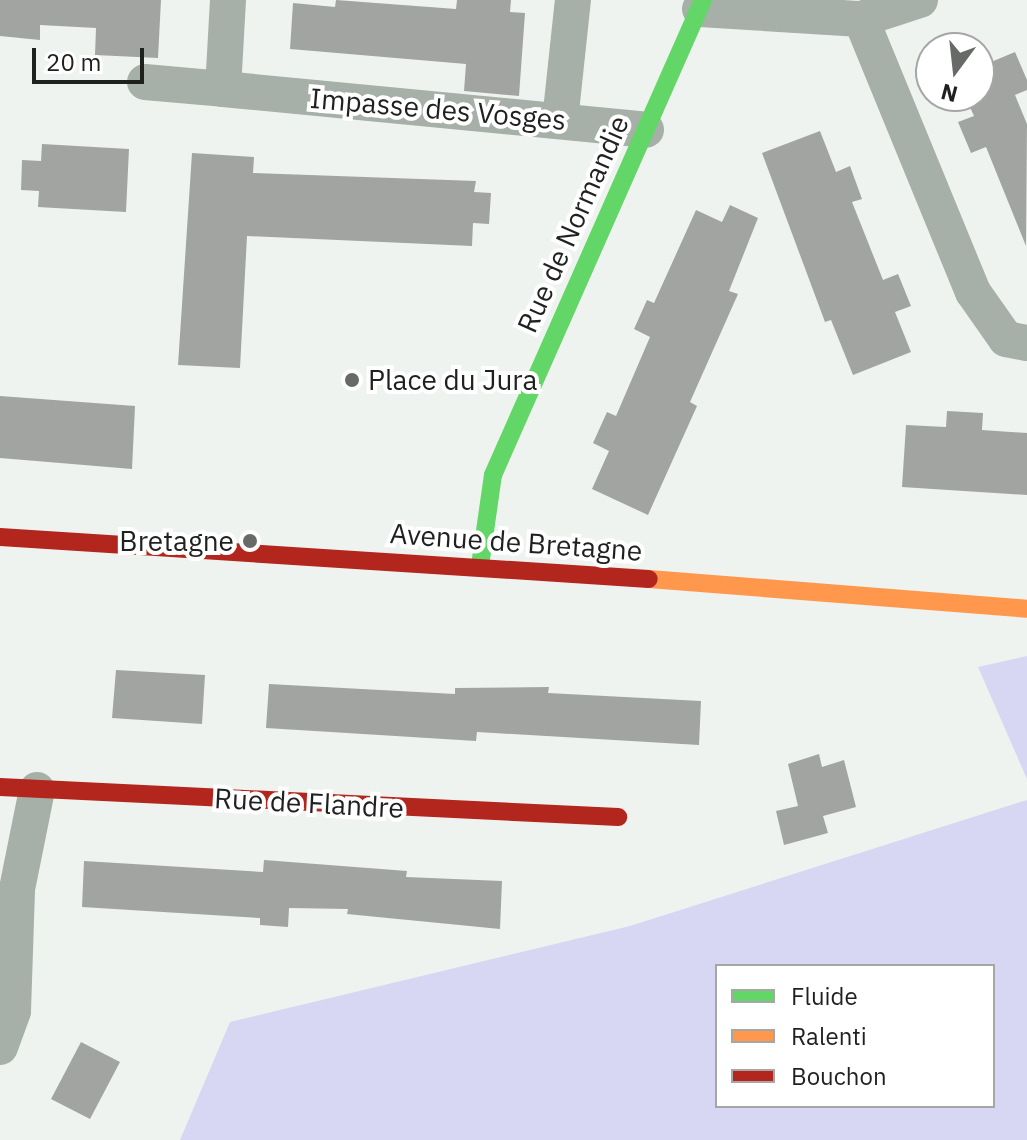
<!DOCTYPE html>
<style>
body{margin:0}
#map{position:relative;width:1027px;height:1140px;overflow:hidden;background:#eff3ef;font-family:"IBM Plex Sans",sans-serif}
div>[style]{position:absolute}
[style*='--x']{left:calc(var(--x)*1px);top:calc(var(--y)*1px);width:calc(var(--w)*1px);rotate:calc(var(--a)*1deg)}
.green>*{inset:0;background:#d7d6f3}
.building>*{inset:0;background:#a2a4a2}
.street>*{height:36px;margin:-18px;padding:0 18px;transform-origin:18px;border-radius:18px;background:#a7b0a8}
.fast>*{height:18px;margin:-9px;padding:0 9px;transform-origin:9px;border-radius:9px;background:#63d668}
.slow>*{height:18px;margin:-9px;padding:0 9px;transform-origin:9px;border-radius:9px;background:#ff974d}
.jam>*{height:18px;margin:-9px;padding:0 9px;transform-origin:9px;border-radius:9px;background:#b3261e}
.dots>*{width:22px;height:22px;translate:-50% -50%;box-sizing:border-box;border:4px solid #fff;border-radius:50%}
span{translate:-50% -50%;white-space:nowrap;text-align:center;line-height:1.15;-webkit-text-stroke:8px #fff;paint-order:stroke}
.street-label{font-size:28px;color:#1f211f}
.poi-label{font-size:28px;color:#1f211f}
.left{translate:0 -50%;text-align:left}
.right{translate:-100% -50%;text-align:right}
.legend{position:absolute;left:715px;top:964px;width:280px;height:144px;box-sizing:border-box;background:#fff;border:2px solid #a5a6a5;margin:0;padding:10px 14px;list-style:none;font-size:24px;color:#1f211f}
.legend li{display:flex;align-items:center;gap:16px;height:40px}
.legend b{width:40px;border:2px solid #a5a6a5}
.north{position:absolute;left:915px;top:32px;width:80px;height:80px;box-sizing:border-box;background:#fff;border:2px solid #a5a6a5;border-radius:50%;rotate:195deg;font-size:22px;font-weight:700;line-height:32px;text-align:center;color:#1f211f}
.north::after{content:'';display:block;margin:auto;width:28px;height:36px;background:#686a68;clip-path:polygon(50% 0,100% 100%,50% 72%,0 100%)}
.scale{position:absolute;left:32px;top:48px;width:112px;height:36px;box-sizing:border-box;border:4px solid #1f211f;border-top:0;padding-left:10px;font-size:24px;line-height:28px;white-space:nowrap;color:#1f211f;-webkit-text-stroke:6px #fff;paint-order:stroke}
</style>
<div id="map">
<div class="green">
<i style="clip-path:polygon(1027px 656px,1027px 779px,978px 667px)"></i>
<i style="clip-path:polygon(evenodd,1027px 800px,1027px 1140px,180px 1140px,230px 1022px,630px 926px,1027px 800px,717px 966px,993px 966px,993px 1106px,717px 1106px,717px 966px)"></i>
</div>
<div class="building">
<i style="clip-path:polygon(0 0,161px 0,158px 58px,95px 55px,96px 28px,40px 25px,40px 40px,0 36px)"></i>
<i style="clip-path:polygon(336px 0,456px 9px,457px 0,511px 0,510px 12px,525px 13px,519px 96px,464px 91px,466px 64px,290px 49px,293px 3px,335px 7px)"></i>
<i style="clip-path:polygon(1015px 52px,1027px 80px,1027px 90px,1015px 95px,1027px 124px,1026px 246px,986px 147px,971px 153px,958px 122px,974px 116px,965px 96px,979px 96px,979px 67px)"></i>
<i style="clip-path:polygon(820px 131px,836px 172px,850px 166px,862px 199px,852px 202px,883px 280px,898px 274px,911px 306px,895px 312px,911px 352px,853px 375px,831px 320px,825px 322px,762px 153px)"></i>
<i style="clip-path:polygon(42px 144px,129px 149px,126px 212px,38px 207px,39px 191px,21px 190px,22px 160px,41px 161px)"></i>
<i style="clip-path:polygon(192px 153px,254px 157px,253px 173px,476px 181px,474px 192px,491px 193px,489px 224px,473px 223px,472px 246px,247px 236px,240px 368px,178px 365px)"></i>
<i style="clip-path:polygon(730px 205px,758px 218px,729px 291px,738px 294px,690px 402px,697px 406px,648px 515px,592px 489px,609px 451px,593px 443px,607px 412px,616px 416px,650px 337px,634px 329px,647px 300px,654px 303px,696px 210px,722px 222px)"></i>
<i style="clip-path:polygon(0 396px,135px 406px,132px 469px,0 458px)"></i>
<i style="clip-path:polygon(947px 411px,983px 413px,982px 430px,1027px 433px,1027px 495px,902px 487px,906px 425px,946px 427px)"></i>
<i style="clip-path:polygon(116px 670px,205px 675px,202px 724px,112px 718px)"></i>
<i style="clip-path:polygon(269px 684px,455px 694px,455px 688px,549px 687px,548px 693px,701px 701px,699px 745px,477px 732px,476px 741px,266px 728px)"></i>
<i style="clip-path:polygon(819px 754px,822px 767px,844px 760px,856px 807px,823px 816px,828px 833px,784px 845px,776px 811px,798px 806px,788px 764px)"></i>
<i style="clip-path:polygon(264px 860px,407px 871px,406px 877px,502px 881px,500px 929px,347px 914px,348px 909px,289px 908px,288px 927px,260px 925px,260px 918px,82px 907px,84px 861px,263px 872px)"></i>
<i style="clip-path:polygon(81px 1042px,120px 1062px,90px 1119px,51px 1099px)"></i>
</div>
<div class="street">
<i style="--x:228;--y:0;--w:89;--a:93.2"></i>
<i style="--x:223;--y:89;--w:425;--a:5.5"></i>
<i style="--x:700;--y:9;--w:161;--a:3.6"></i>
<i style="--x:861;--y:19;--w:62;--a:-17.9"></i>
<i style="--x:861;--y:19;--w:295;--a:67.7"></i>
<i style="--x:973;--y:292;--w:57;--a:54.9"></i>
<i style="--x:1006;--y:339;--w:21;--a:11"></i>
<i style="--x:145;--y:82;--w:78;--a:5.1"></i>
<i style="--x:560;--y:121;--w:122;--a:-83.9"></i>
<i style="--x:0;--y:1047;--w:38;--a:-70"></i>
<i style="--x:13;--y:1011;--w:122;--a:-88.1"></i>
<i style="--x:17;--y:889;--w:101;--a:-78.6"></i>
</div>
<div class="fast">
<i style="--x:480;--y:566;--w:92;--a:-81.9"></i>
<i style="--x:493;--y:475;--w:519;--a:-66.15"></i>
</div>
<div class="slow">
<i style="--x:649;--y:579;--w:379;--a:4.5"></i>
</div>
<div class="jam">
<i style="--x:0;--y:537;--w:650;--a:3.7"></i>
<i style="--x:0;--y:787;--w:619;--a:2.78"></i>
</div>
<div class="dots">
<i style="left:352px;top:380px;background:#686a68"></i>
<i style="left:250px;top:541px;background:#686a68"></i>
</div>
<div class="street-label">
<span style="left:438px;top:109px;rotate:5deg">Impasse des Vosges</span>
<span style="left:573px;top:224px;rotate:-66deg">Rue de Normandie</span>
<span style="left:516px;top:542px;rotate:4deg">Avenue de Bretagne</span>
<span style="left:309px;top:803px;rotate:3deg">Rue de Flandre</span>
</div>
<div class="poi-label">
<span class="left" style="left:368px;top:380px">Place du Jura</span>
<span class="right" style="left:234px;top:541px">Bretagne</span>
</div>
<ul class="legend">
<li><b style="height:10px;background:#63d668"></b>Fluide</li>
<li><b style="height:10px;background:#ff974d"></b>Ralenti</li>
<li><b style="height:10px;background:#b3261e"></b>Bouchon</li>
</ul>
<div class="north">N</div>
<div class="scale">20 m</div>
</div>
